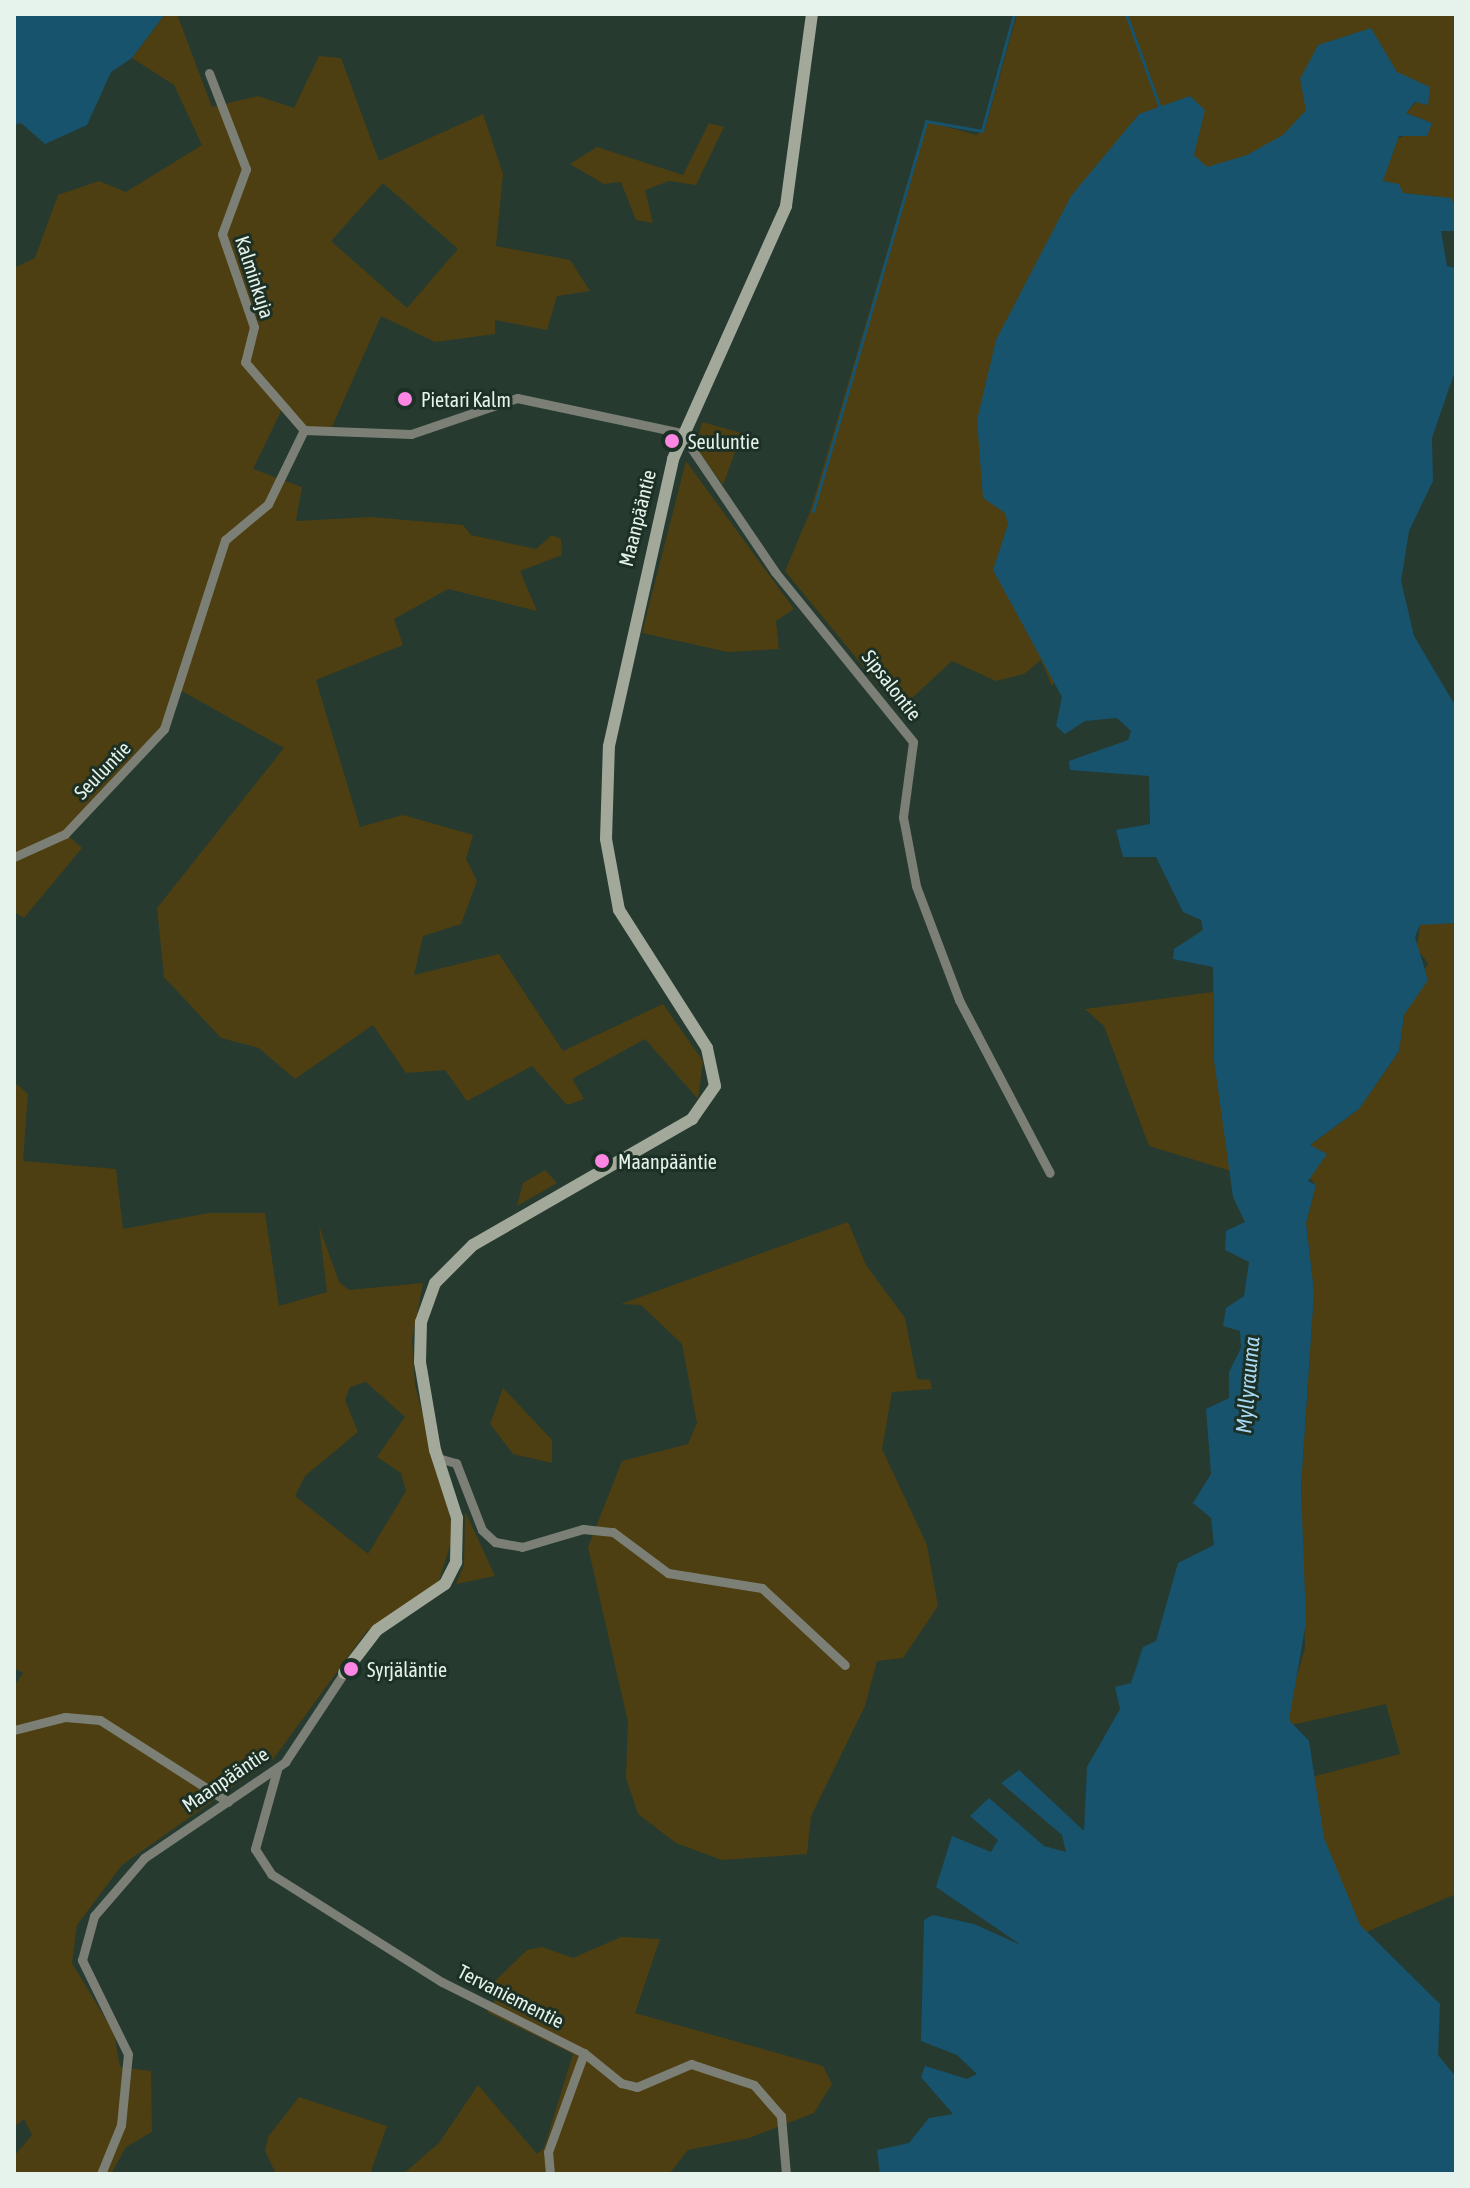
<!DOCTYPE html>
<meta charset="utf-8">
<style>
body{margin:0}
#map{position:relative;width:1470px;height:2188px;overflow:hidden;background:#263a30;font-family:"Asap Condensed",sans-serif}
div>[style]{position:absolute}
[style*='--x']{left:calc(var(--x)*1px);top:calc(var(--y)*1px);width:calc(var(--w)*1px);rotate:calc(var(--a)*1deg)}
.green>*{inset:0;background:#4d3f11}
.water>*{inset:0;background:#18536d}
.stream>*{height:3px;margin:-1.5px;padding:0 1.5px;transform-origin:1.5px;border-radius:1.5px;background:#18536d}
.street>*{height:9px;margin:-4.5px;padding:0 4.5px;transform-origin:4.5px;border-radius:4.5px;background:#7b7f76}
.secondary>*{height:12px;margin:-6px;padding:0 6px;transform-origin:6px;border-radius:6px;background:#a2a99a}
.dots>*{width:22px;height:22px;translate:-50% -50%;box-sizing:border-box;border:4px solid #1c3026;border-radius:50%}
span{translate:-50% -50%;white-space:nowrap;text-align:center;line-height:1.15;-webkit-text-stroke:6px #1c3026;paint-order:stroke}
.street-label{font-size:20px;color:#e6f3ec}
.poi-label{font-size:20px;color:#e6f3ec}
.left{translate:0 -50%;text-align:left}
.water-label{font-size:22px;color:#a8d8f1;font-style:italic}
.frame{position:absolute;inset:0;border:16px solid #e6f3ec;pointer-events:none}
</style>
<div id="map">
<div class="green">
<i style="clip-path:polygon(evenodd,165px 14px,177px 14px,212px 107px,258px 96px,294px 108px,319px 56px,341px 58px,379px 161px,483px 114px,503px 174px,496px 246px,570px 260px,590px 291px,557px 296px,547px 330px,495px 320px,495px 334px,435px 342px,381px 316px,332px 427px,312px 430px,282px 409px,253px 469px,302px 487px,296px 521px,372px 517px,463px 525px,471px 535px,536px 549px,552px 535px,561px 539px,562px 555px,520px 571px,537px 611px,448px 589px,394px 619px,403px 645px,316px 680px,360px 827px,403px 815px,473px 835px,466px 859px,477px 881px,461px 924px,423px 936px,414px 975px,499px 954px,563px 1051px,663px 1004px,703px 1061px,698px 1099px,645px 1039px,572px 1079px,584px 1099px,567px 1105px,532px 1066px,467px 1101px,445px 1070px,406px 1073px,373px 1025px,295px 1079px,259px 1048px,221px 1038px,164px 977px,157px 908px,284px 748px,180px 690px,164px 729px,66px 834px,82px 848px,24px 918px,14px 912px,14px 268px,35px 258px,58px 195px,99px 181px,126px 192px,202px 145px,174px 85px,132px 58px,165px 14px,383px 183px,458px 249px,407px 308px,331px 241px,383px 183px)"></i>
<i style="clip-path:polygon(1017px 14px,1456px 14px,1456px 208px,1450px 198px,1402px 193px,1383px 181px,1395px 140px,1432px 123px,1406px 113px,1430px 87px,1414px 82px,1052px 686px,1041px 660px,1024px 674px,996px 681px,952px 661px,899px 710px,785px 571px,810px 512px,926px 121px,976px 135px,985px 129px)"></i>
<i style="clip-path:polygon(709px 123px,724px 127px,696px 185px,669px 181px,645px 190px,653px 223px,636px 220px,621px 182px,604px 184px,570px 164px,597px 147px,683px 175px)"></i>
<i style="clip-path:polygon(702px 422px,742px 433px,723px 485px,696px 448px)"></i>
<i style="clip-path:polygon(686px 461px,794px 609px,776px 621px,779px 649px,728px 652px,642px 633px)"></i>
<i style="clip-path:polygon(1456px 923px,1456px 1894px,1366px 1932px,1372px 1938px,1365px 1943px,1280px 1759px,1310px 1766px,1312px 1777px,1400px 1754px,1386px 1704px,1282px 1727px,1305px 1648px,1301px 1486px,1314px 1292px,1306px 1223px,1316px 1185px,1309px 1177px,1318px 1159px,1310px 1145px,1359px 1109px,1399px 1051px,1404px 1015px,1428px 963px,1417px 949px,1420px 924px)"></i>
<i style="clip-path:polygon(1213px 992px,1214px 1060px,1231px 1171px,1149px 1146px,1104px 1026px,1085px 1009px)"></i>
<i style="clip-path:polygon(evenodd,14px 1082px,28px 1094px,23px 1161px,116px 1169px,123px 1229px,209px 1213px,265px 1213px,279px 1306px,327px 1292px,319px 1226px,339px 1282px,349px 1290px,423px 1283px,412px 1340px,415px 1385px,454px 1533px,438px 1584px,367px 1631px,274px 1758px,122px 1865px,77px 1925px,72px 1963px,114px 2033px,120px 2067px,151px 2071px,152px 2132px,126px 2147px,111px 2174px,14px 2174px,14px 2156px,32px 2135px,24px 2119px,14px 2127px,14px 1686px,23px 1673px,14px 1668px,14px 1082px,366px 1382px,405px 1417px,377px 1457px,401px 1473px,406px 1491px,368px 1554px,295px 1496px,305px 1476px,358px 1432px,345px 1400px,350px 1387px,366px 1382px)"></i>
<i style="clip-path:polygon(545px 1170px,557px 1183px,517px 1206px,523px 1183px)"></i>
<i style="clip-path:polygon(848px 1222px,866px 1265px,905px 1318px,917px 1379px,930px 1380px,932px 1389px,892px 1392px,882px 1449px,927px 1545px,938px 1606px,903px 1658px,877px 1661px,865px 1706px,811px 1816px,807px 1854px,722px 1860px,676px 1843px,638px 1814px,626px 1778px,628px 1722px,588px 1547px,622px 1461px,688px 1444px,697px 1423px,682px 1344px,641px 1305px,621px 1304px)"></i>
<i style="clip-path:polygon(503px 1388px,552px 1440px,552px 1463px,513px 1454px,490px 1424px)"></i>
<i style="clip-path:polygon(465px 1511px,495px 1576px,456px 1584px,464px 1565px)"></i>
<i style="clip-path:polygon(621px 1937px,660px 1939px,635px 2013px,823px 2066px,832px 2084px,814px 2113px,749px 2138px,688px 2150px,669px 2174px,403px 2174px,439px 2143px,478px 2085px,537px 2154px,544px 2148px,573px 2054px,487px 2012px,500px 1993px,495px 1981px,527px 1950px,542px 1947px,573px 1958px)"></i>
<i style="clip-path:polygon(299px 2097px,387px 2126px,370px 2174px,276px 2174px,265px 2151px,268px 2137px)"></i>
</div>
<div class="water">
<i style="clip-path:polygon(14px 14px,165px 14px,132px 58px,111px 72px,87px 125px,45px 144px,21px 123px,14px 125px)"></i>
<i style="clip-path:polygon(1371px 28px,1397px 72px,1430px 87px,1428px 105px,1415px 102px,1406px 113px,1432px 123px,1427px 136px,1399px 136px,1383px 181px,1399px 184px,1403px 193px,1451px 198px,1456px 208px,1456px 231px,1441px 231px,1447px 266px,1456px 268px,1456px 368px,1432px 438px,1433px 481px,1409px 531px,1401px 581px,1414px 636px,1456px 707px,1456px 923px,1420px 925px,1415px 937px,1428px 980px,1404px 1015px,1399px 1051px,1359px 1109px,1310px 1145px,1327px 1154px,1308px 1181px,1316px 1185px,1306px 1223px,1314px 1292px,1301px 1486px,1306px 1623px,1289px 1720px,1309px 1741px,1324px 1838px,1360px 1925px,1440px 2004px,1438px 2055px,1456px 2077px,1456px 2174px,880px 2174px,877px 2150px,909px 2143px,929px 2118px,953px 2114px,921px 2077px,925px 2066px,967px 2079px,977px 2074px,957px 2055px,921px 2041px,924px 1920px,933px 1915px,974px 1924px,1021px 1945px,936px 1887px,952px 1836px,991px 1852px,998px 1840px,970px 1816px,989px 1798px,1044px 1846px,1066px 1852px,1062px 1835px,1001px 1783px,1019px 1770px,1084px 1831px,1087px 1767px,1120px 1709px,1115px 1687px,1131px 1683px,1143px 1647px,1156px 1641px,1178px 1563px,1214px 1545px,1211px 1518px,1193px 1503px,1211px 1474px,1206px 1409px,1229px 1398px,1229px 1372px,1241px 1348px,1240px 1331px,1223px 1326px,1226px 1308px,1244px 1296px,1249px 1262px,1225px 1250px,1226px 1231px,1245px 1222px,1233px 1197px,1214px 1060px,1213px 967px,1173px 959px,1174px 949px,1203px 930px,1201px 920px,1183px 912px,1156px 857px,1123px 857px,1116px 830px,1150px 824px,1149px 776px,1070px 770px,1069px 761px,1128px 740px,1131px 731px,1117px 718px,1085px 721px,1065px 734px,1056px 726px,1062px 697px,993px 570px,1008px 524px,1005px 513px,983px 498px,977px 420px,996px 340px,1071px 196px,1139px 114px,1190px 96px,1205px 110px,1194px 155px,1207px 167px,1247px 155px,1283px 135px,1306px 110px,1300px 79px,1318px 45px)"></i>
</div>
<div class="stream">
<i style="--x:1126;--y:14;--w:100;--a:70.1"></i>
<i style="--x:813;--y:511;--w:406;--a:-73.8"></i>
<i style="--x:926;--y:121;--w:57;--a:10.1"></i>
<i style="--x:982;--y:131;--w:121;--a:-74.7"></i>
</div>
<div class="street">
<i style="--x:209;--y:73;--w:103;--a:68.9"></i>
<i style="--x:246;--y:169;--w:69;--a:110.3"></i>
<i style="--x:222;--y:234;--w:98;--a:71"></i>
<i style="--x:254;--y:327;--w:36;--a:104"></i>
<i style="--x:245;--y:362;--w:90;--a:49.1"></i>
<i style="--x:14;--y:857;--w:56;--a:-24.3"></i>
<i style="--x:65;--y:834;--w:144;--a:-46.7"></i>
<i style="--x:164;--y:729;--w:199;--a:-72.1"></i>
<i style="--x:225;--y:540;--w:56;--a:-39.9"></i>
<i style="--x:268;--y:504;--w:82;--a:-64.1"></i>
<i style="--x:304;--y:430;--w:107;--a:2.1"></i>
<i style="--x:411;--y:434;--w:112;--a:-18.8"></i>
<i style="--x:517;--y:398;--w:168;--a:12"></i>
<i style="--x:681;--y:433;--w:168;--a:55.9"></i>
<i style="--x:775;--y:572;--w:219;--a:50.9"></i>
<i style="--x:913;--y:742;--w:76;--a:97.6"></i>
<i style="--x:903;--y:817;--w:70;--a:79.3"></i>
<i style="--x:916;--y:886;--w:122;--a:69.3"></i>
<i style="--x:959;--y:1000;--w:195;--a:62.3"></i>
<i style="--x:438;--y:1458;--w:19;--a:16"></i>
<i style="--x:456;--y:1463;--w:72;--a:68.8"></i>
<i style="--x:482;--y:1530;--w:18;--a:43"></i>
<i style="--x:495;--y:1542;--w:27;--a:10"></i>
<i style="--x:522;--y:1547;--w:64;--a:-16.4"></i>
<i style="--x:583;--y:1529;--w:30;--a:6"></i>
<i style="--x:613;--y:1532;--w:69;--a:36.7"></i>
<i style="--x:668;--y:1573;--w:95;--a:9.1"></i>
<i style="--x:762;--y:1588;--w:113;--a:42.9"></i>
<i style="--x:14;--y:1730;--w:53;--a:-14.3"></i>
<i style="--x:65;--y:1717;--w:35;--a:5"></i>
<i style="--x:100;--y:1720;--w:152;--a:32.6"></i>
<i style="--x:277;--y:1770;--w:82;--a:105.6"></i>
<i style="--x:255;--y:1849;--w:30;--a:57"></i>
<i style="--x:271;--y:1874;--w:202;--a:32.3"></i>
<i style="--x:442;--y:1982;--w:159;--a:26.6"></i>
<i style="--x:584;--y:2053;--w:48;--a:39"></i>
<i style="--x:621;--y:2083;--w:16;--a:14"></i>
<i style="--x:637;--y:2087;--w:59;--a:-23.1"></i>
<i style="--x:691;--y:2064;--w:66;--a:18.4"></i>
<i style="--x:754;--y:2085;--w:41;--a:48.9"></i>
<i style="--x:781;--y:2116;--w:58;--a:85.1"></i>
<i style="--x:101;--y:2174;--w:53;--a:-67.8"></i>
<i style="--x:121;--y:2125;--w:71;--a:-84.4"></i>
<i style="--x:128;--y:2054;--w:105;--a:-116.1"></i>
<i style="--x:82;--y:1960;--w:46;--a:-74.7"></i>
<i style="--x:94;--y:1916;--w:77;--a:-49.2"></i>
<i style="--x:144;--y:1858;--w:171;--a:-34.2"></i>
<i style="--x:285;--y:1762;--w:107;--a:-56.5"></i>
<i style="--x:550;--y:2174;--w:22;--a:-95"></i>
<i style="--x:548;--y:2152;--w:105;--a:-70"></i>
</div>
<div class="secondary">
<i style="--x:344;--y:1673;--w:54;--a:-52.5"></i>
<i style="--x:377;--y:1630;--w:82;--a:-34.1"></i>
<i style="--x:445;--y:1584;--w:25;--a:-63"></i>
<i style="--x:456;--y:1562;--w:44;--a:-88.7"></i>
<i style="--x:457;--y:1518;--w:71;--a:-107.9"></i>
<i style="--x:435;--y:1450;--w:89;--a:-99.7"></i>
<i style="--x:420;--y:1362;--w:40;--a:-88.6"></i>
<i style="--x:421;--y:1322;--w:41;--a:-70.3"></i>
<i style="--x:435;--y:1283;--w:54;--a:-45"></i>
<i style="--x:473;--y:1245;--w:253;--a:-29.9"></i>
<i style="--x:692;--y:1119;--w:40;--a:-55.1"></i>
<i style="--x:715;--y:1086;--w:39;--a:-102"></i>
<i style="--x:707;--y:1048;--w:164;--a:-122.5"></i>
<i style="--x:619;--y:910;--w:72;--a:-100.4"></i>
<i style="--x:606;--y:839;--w:93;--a:-88.2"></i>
<i style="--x:609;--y:746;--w:294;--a:-77.4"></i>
<i style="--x:673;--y:459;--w:277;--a:-65.9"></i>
<i style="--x:786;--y:206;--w:194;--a:-82.3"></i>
</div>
<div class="dots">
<i style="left:405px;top:399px;background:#fb86e4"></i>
<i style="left:672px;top:441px;background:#fb86e4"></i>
<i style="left:602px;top:1161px;background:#fb86e4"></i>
<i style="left:351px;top:1669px;background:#fb86e4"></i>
</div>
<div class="street-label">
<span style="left:255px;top:277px;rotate:72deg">Kalminkuja</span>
<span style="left:637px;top:518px;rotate:-76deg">Maanpääntie</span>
<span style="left:892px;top:685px;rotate:52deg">Sipsalontie</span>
<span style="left:102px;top:770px;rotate:-46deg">Seuluntie</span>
<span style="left:225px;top:1779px;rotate:-34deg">Maanpääntie</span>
<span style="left:511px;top:1996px;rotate:27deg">Tervaniementie</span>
</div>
<div class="poi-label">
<span class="left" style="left:421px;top:399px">Pietari Kalm</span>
<span class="left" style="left:688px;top:441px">Seuluntie</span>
<span class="left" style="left:618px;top:1161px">Maanpääntie</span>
<span class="left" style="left:367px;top:1669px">Syrjäläntie</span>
</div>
<div class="water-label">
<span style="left:1248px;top:1385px;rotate:-85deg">Myllyrauma</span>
</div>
<div class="frame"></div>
</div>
